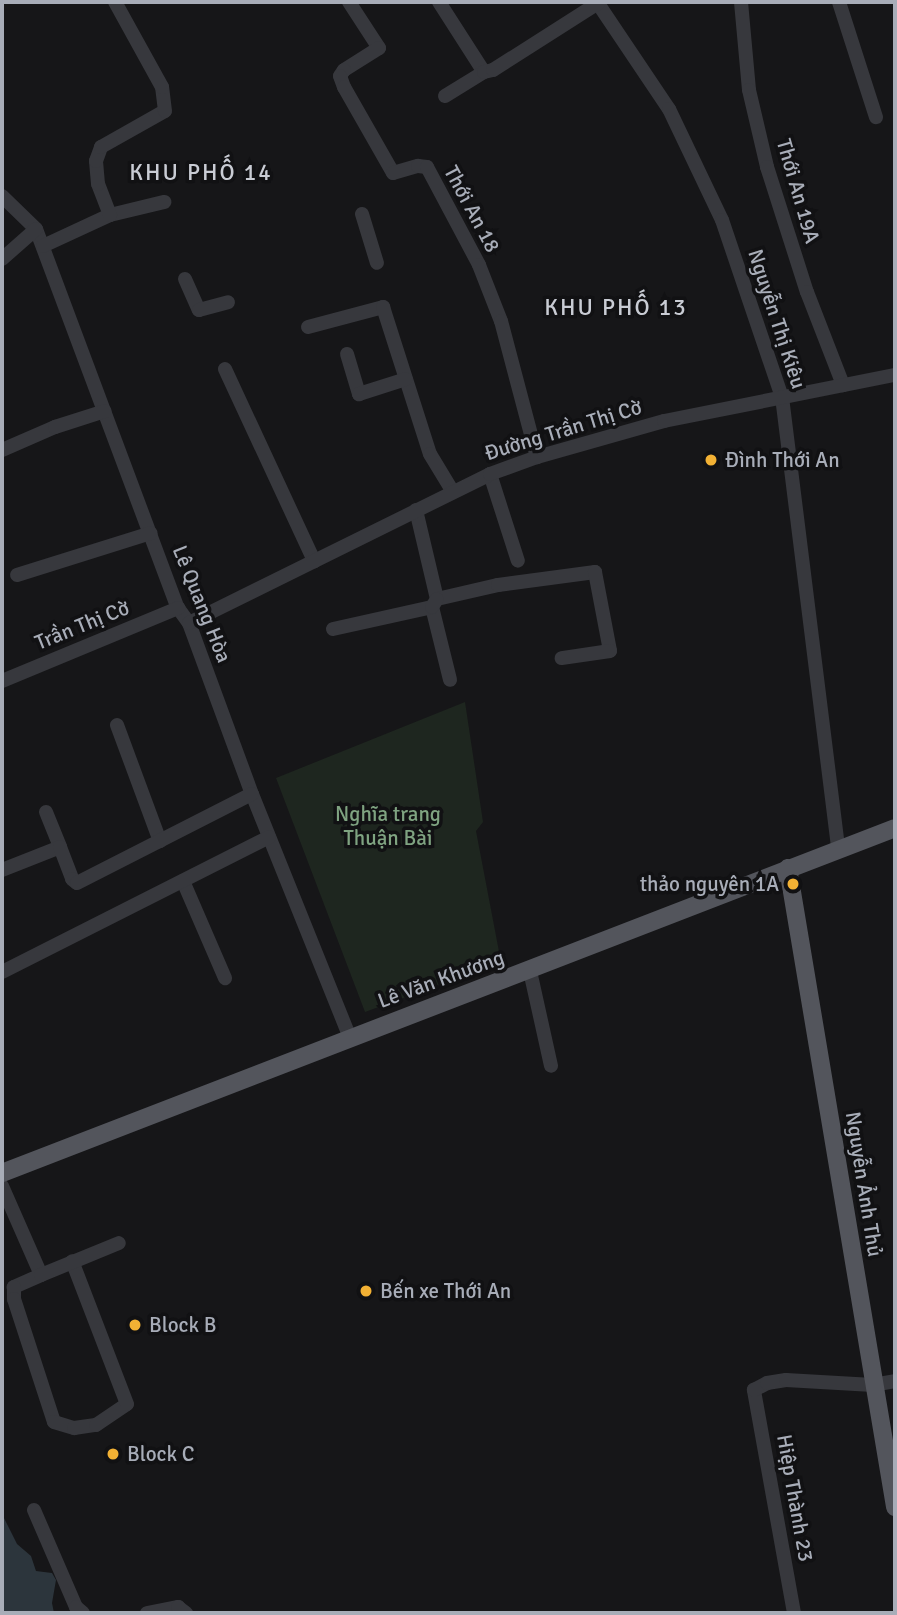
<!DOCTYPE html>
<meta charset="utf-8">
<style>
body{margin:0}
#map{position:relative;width:897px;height:1615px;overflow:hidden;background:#161618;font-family:Signika,sans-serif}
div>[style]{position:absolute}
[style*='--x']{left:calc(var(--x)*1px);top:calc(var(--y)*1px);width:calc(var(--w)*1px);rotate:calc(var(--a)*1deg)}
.green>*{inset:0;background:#1e261f}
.water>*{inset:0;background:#2c353c}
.minor>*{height:14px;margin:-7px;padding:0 7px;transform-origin:7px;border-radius:7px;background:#37383d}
.major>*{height:18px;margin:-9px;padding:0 9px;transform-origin:9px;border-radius:9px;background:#53555c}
.dots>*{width:19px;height:19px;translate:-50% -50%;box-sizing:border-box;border:4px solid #111113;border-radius:50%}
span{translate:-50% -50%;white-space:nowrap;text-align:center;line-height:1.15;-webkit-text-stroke:7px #111113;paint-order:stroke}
.street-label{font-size:21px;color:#a8adb8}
.poi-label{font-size:21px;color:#a8adb8}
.left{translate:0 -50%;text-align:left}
.right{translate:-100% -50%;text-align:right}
.park-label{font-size:21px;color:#7fa381}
.neighbourhood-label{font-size:23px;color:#c9ccd4;letter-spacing:2px}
.frame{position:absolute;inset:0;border:4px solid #a8adb8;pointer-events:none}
</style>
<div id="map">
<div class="green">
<i style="clip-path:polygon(465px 702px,483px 822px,476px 831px,501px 962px,365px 1012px,276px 778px)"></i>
</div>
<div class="water">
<i style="clip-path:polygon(2px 1514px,17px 1544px,31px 1556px,36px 1571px,52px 1573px,56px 1580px,52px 1603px,54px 1613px,2px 1613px)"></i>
</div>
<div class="minor">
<i style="--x:349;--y:2;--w:55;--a:56.9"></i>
<i style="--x:379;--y:48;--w:41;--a:147.8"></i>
<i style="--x:344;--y:70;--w:7;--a:124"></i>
<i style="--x:340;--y:76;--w:12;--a:70"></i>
<i style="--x:344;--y:87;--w:99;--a:60.3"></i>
<i style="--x:393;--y:173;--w:26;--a:-16"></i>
<i style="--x:418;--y:166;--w:9;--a:6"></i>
<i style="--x:427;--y:167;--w:111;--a:62"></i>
<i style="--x:479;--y:265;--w:60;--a:68.6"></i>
<i style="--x:501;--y:321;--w:141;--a:75.2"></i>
<i style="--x:439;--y:2;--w:83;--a:57.3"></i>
<i style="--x:597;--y:2;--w:129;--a:56.1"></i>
<i style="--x:669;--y:109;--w:123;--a:64.5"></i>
<i style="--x:722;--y:220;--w:187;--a:71.3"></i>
<i style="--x:782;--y:397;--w:455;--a:82.9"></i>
<i style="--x:741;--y:2;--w:88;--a:84.8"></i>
<i style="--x:749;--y:90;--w:79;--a:76.8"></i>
<i style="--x:767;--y:167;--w:131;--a:72.3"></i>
<i style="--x:807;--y:292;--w:100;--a:68.8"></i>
<i style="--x:839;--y:2;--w:121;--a:72.2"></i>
<i style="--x:445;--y:96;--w:46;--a:-31.6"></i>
<i style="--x:484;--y:72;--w:9;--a:-13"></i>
<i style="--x:493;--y:70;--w:125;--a:-32.5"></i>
<i style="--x:2;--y:196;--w:47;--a:44.1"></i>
<i style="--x:36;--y:229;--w:405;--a:69.5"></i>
<i style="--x:178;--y:608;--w:19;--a:54"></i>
<i style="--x:189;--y:623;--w:182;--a:69.8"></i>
<i style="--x:252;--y:794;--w:263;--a:68.1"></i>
<i style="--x:362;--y:214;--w:51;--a:73"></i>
<i style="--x:110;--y:215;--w:56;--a:-13.5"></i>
<i style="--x:43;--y:246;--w:74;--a:-24.8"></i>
<i style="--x:110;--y:215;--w:33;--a:-111"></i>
<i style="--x:98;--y:184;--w:23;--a:-95"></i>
<i style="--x:96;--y:161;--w:15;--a:-70"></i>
<i style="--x:101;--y:147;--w:73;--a:-29.4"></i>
<i style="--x:165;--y:111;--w:24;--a:-97"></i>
<i style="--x:162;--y:87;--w:97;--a:-118.9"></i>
<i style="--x:2;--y:259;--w:45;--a:-41.4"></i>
<i style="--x:185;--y:279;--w:34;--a:66"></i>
<i style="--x:199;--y:310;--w:30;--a:-15"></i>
<i style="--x:308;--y:327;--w:78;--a:-14.9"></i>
<i style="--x:383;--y:307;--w:154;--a:72.3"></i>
<i style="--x:430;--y:454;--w:44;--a:58.8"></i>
<i style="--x:347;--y:354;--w:42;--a:73.3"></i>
<i style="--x:359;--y:394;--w:49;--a:-17.7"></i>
<i style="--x:225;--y:369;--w:212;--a:65.1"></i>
<i style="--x:2;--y:450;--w:58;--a:-23.5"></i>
<i style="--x:55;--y:427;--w:52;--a:-17.7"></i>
<i style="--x:490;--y:474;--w:91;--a:72.2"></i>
<i style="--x:416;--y:510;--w:91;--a:76.7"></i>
<i style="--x:437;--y:599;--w:63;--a:-12.9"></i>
<i style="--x:498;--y:585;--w:98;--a:-7.6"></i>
<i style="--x:595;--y:572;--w:80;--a:79.2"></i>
<i style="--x:610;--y:651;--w:49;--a:171.7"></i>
<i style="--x:17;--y:575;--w:140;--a:-17.4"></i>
<i style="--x:432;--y:607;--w:75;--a:76.1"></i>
<i style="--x:189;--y:623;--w:336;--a:-26.3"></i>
<i style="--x:490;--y:474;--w:50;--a:-19.9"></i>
<i style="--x:537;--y:457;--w:132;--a:-15.8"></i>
<i style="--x:664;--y:421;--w:236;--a:-11.3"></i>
<i style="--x:333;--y:629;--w:101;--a:-12.5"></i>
<i style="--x:432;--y:607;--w:9;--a:-58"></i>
<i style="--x:2;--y:681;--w:191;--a:-22.5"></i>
<i style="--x:117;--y:725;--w:124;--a:69.7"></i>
<i style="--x:46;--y:812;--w:38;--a:68"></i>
<i style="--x:2;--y:870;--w:62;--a:-21.6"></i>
<i style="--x:60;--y:847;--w:34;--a:69"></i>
<i style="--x:72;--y:879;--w:6;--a:39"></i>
<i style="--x:77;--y:883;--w:196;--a:-27"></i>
<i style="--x:183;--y:881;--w:106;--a:66.6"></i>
<i style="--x:530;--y:971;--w:97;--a:77.5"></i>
<i style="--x:2;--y:972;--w:299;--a:-26.8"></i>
<i style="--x:2;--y:1186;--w:97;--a:66.3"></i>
<i style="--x:41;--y:1275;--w:30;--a:156"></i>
<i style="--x:14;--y:1287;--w:12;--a:90"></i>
<i style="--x:14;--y:1299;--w:129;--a:72"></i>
<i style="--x:54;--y:1422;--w:21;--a:17"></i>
<i style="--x:74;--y:1428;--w:22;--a:-8"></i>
<i style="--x:96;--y:1425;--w:37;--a:-34"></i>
<i style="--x:127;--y:1404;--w:153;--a:-111"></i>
<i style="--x:41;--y:1275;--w:84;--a:-22.3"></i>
<i style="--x:34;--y:1510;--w:106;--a:66.6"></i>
<i style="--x:76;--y:1607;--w:9;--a:41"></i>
<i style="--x:147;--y:1613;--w:32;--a:-11"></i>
<i style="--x:178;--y:1607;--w:10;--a:37"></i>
<i style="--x:794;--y:1613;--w:227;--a:-100.2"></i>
<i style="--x:754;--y:1390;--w:15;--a:-28"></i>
<i style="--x:767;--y:1383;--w:19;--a:-9"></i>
<i style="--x:786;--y:1380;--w:87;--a:3.3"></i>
<i style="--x:873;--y:1385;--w:22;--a:-10"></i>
</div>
<div class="major">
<i style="--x:788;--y:868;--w:648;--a:80.49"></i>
<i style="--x:2;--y:1173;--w:957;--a:-21.12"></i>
</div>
<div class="dots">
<i style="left:711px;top:460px;background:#f2b134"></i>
<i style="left:793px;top:884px;background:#f2b134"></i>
<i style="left:366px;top:1291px;background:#f2b134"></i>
<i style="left:135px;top:1325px;background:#f2b134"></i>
<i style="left:113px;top:1454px;background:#f2b134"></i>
</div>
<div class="street-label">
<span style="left:798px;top:191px;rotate:74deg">Thới An 19A</span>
<span style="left:472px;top:209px;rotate:62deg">Thới An 18</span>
<span style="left:777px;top:319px;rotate:72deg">Nguyễn Thị Kiêu</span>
<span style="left:563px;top:430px;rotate:-17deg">Đường Trần Thị Cờ</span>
<span style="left:202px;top:604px;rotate:68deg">Lê Quang Hòa</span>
<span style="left:82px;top:625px;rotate:-22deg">Trần Thị Cờ</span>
<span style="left:441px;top:979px;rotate:-20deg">Lê Văn Khương</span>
<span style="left:864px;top:1184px;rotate:81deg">Nguyễn Ảnh Thủ</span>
<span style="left:795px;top:1498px;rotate:80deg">Hiệp Thành 23</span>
</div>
<div class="poi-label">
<span class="left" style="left:725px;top:460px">Đình Thới An</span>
<span class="right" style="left:779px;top:884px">thảo nguyên 1A</span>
<span class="left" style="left:380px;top:1291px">Bến xe Thới An</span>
<span class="left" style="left:149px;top:1325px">Block B</span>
<span class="left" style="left:127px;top:1454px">Block C</span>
</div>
<div class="park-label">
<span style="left:388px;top:826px">Nghĩa trang<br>Thuận Bài</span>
</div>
<div class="neighbourhood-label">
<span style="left:201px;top:173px">KHU PHỐ 14</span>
<span style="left:616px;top:308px">KHU PHỐ 13</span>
</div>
<div class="frame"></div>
</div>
